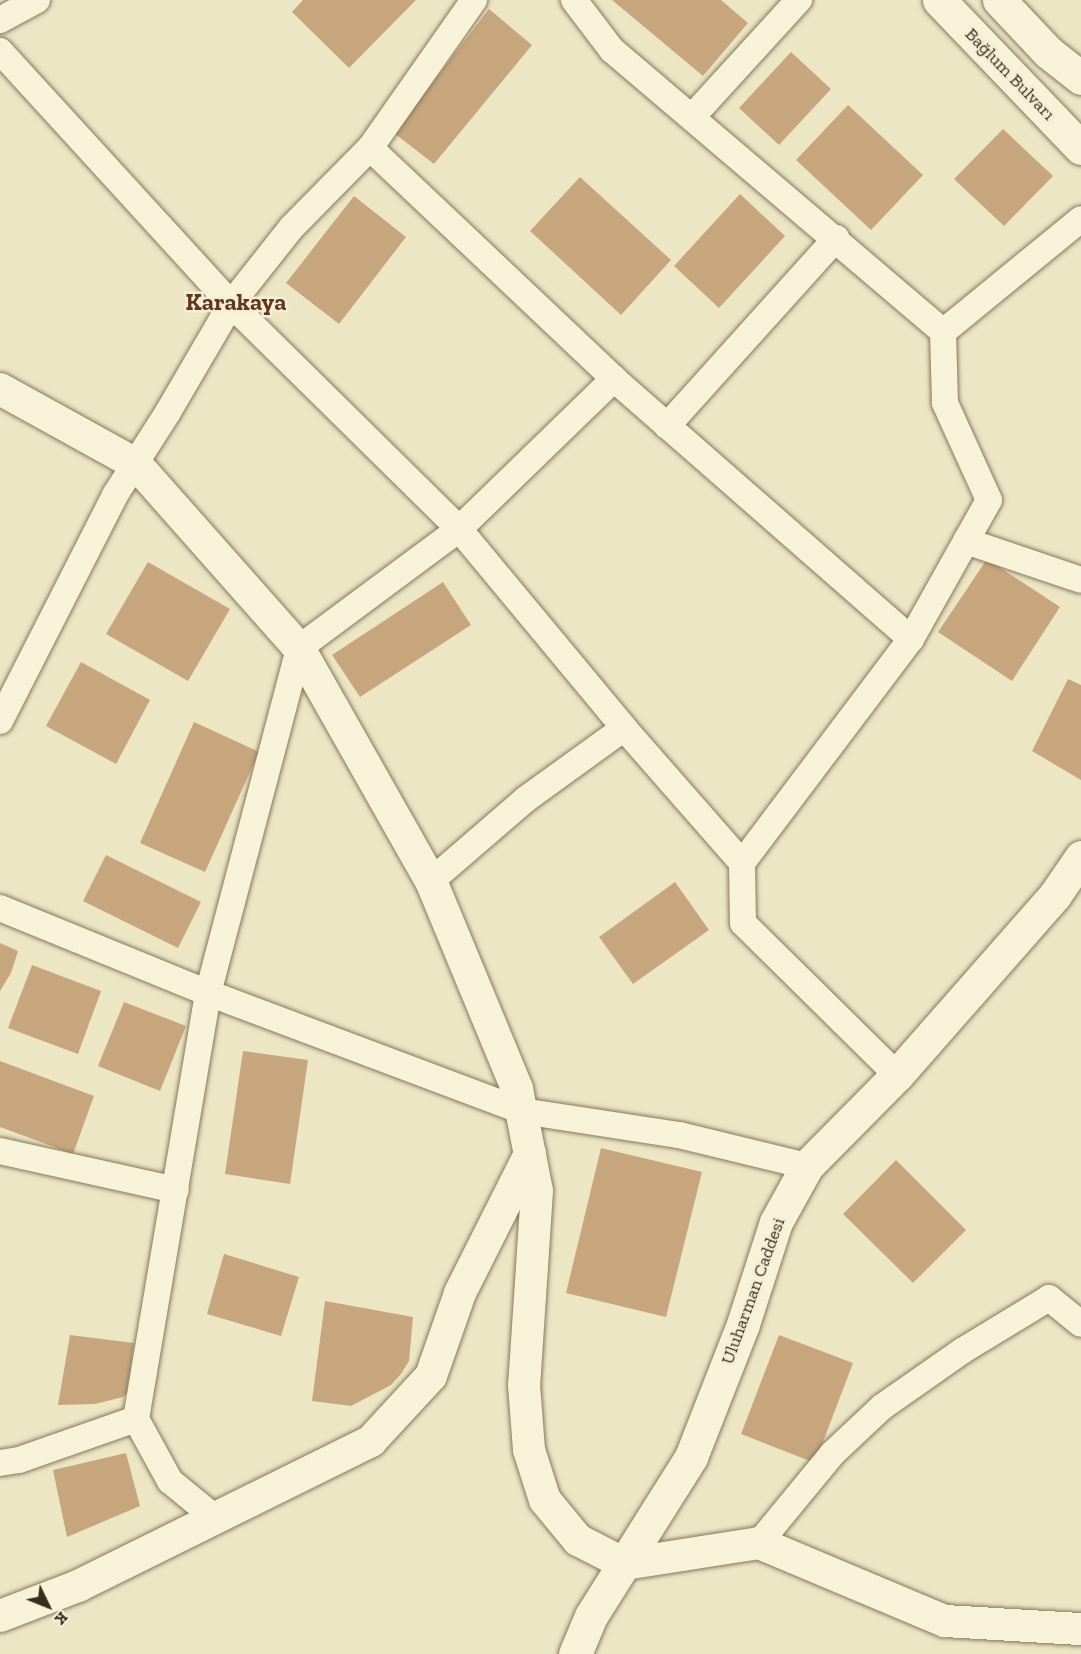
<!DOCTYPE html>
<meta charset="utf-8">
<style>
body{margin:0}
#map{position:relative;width:1081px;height:1654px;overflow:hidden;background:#ece6c5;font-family:"Zilla Slab",serif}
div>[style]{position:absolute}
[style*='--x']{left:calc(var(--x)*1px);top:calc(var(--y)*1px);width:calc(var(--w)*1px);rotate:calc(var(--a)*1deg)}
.building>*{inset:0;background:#c8a67d}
.roads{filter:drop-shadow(0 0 2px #86785c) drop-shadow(0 0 2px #86785c)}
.minor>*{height:26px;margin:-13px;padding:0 13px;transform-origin:13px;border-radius:13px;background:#f7f2d8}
.tertiary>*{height:32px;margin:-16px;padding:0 16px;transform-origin:16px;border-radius:16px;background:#f7f2d8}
.secondary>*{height:33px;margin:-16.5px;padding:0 16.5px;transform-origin:16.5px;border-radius:16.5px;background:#f7f2d8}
span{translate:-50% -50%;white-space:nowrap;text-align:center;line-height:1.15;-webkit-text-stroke:5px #f4efd4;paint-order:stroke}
.street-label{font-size:18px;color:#372e1f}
.district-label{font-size:24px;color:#613721;font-weight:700}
.north{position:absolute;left:18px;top:1576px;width:60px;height:60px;-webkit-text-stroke:4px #f4efd4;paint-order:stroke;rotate:133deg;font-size:16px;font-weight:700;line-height:24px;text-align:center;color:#372e1f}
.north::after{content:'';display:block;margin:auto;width:21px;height:27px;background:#372e1f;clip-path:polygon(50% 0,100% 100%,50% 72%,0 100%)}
</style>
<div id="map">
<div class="building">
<i style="clip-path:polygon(303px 0,416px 0,349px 68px,292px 12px)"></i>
<i style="clip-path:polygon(612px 0,721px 0,748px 23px,703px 76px)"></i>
<i style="clip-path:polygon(489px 9px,532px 45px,434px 164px,394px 133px)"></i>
<i style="clip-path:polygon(791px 52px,831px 89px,779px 145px,739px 108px)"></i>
<i style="clip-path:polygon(848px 105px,923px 175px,871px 230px,796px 160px)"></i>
<i style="clip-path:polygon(1003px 129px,1053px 176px,1004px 226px,954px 179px)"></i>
<i style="clip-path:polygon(580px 177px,671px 260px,621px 315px,530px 231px)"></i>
<i style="clip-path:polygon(740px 194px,785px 236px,719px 308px,674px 266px)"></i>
<i style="clip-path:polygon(354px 196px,406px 237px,339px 324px,286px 283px)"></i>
<i style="clip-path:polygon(987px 559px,1060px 607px,1012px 681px,938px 632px)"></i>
<i style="clip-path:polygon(148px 562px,230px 609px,188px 681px,106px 634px)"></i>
<i style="clip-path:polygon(443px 582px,471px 625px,360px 697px,332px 655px)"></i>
<i style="clip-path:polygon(81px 662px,150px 700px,116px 764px,46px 726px)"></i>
<i style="clip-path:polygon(1068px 679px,1081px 685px,1081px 780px,1032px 751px)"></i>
<i style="clip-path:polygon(194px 722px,259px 752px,205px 872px,140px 843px)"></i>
<i style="clip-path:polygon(106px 855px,201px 902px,178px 948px,83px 901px)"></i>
<i style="clip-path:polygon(675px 882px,709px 930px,633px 984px,599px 937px)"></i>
<i style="clip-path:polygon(0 943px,18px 951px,11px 973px,0 991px)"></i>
<i style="clip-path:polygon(32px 965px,101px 991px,78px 1054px,8px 1028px)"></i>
<i style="clip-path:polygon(124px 1002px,186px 1026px,160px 1091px,98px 1066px)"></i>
<i style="clip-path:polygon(243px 1051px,308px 1060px,290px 1184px,225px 1174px)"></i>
<i style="clip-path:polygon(0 1061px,94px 1096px,73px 1154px,0 1127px)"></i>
<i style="clip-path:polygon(601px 1148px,702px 1172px,666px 1317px,566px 1293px)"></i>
<i style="clip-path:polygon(896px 1160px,966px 1230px,913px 1283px,843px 1214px)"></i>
<i style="clip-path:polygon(224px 1254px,299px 1277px,281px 1336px,207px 1314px)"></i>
<i style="clip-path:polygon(325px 1301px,413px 1317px,409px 1361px,401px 1374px,391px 1385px,351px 1406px,312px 1401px)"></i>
<i style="clip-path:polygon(70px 1335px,134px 1343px,127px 1393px,123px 1397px,95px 1404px,58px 1405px)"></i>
<i style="clip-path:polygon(779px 1335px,853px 1363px,815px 1463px,741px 1434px)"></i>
<i style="clip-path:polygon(126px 1453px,140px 1506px,67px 1537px,53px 1470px)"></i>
</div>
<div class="roads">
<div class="minor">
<i style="--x:574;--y:0;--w:63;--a:52.8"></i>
<i style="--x:612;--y:50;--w:435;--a:40.4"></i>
<i style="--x:0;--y:20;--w:42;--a:-28.4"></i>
<i style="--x:0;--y:51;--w:343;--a:47.6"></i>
<i style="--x:231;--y:304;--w:320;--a:44.6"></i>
<i style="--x:459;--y:529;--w:259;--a:50.3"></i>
<i style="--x:624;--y:728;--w:179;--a:48.8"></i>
<i style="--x:692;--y:117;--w:159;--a:-47.6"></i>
<i style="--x:370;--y:148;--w:336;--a:43.4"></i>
<i style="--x:614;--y:379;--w:395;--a:41.2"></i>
<i style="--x:667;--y:426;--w:253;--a:-48"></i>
<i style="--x:966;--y:541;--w:121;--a:18.7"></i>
<i style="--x:0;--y:721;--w:254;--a:-63"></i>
<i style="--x:115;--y:495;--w:98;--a:-57.4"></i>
<i style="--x:168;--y:412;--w:125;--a:-59.7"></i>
<i style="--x:231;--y:304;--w:98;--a:-51.6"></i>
<i style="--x:292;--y:227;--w:111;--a:-45.4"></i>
<i style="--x:370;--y:148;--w:181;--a:-54.9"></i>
<i style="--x:431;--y:881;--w:125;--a:-40.8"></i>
<i style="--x:526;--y:799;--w:121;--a:-35.9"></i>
<i style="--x:0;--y:908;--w:225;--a:22.2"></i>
<i style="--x:208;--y:993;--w:335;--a:20.6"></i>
<i style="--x:522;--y:1111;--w:159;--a:8.7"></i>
<i style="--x:679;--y:1135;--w:132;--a:13.6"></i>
<i style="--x:897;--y:1075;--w:216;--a:-135.4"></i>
<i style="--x:743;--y:923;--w:60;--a:-91"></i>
<i style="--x:742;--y:863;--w:281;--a:-53"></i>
<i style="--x:911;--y:639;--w:159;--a:-60.7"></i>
<i style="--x:989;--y:500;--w:107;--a:-114.4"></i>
<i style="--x:945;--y:403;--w:71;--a:-91.6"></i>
<i style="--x:943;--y:332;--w:178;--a:-39.3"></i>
<i style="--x:0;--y:1151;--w:180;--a:12.5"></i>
<i style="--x:136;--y:1419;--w:71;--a:61.3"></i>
<i style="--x:170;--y:1481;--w:58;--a:39.4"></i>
<i style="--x:0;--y:1463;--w:19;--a:-9"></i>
<i style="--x:19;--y:1460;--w:124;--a:-19.3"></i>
<i style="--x:136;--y:1419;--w:432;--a:-80.4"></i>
<i style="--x:208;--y:993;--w:357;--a:-75.2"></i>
<i style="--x:299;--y:648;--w:199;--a:-36.6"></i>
<i style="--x:459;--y:529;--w:216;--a:-44.1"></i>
<i style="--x:759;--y:1543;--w:115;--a:-50.6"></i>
<i style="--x:832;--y:1454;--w:69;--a:-43.2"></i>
<i style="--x:882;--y:1407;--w:98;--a:-35"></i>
<i style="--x:962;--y:1351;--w:102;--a:-31.3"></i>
<i style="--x:1049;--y:1298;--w:41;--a:39.1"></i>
</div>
<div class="tertiary">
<i style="--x:0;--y:389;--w:155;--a:28.9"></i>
<i style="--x:136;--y:464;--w:246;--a:48.5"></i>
<i style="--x:299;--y:648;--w:268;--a:60.5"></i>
<i style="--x:431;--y:881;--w:225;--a:67.5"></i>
<i style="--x:517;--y:1089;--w:104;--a:78.9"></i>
<i style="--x:537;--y:1191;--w:194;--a:93.8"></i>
<i style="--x:524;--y:1385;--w:65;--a:85.6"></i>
<i style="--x:529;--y:1450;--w:52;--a:72.3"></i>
<i style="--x:545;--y:1500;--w:52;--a:50.5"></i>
<i style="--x:578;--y:1540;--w:53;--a:27.1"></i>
<i style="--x:625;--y:1564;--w:136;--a:-8.9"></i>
<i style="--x:759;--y:1543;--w:202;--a:22.8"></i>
<i style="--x:945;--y:1621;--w:136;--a:3.4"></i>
<i style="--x:0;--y:1616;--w:84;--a:-21"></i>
<i style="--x:78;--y:1586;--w:327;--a:-26.3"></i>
<i style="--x:371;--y:1441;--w:88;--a:-47.3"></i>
<i style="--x:431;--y:1376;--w:88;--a:-70.7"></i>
<i style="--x:460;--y:1293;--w:156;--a:-63.3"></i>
</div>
<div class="secondary">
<i style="--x:939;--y:0;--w:205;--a:46.2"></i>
<i style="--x:999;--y:0;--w:71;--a:46.7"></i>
<i style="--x:1048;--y:52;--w:42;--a:38.2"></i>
<i style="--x:575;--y:1654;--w:41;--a:-67.2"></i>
<i style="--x:591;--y:1616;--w:188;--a:-57.8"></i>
<i style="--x:691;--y:1457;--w:143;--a:-68.6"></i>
<i style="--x:743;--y:1324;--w:107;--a:-72.1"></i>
<i style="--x:776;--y:1222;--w:64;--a:-61"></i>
<i style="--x:807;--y:1166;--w:128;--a:-45.3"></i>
<i style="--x:897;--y:1075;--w:240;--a:-48.7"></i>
<i style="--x:1055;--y:895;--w:46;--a:-55.6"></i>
</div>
</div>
<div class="street-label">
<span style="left:1010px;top:74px;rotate:46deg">Bağlum Bulvarı</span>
<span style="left:753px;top:1291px;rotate:-70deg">Uluharman Caddesi</span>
</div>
<div class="district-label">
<span style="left:236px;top:302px">Karakaya</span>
</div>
<div class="north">K</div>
</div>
